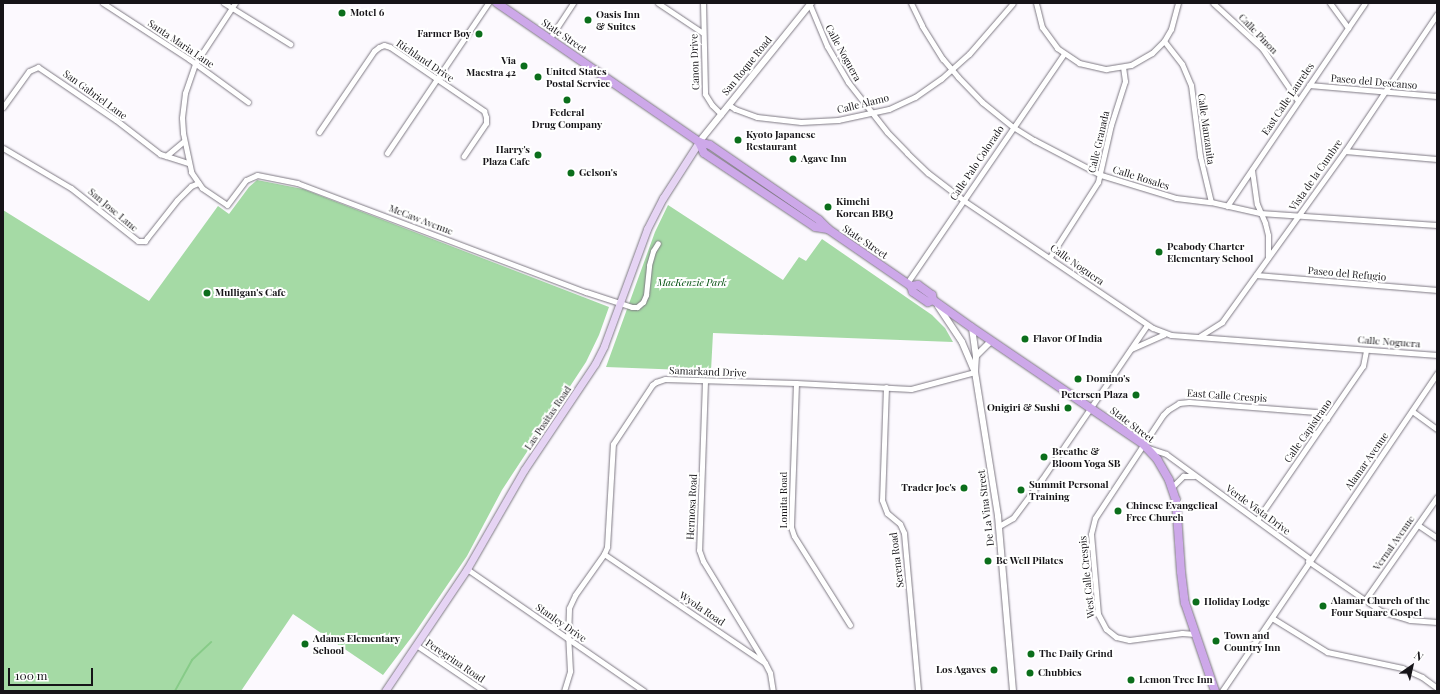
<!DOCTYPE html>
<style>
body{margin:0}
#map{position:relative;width:1440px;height:694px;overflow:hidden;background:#fcf9fe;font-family:"Playfair Display",serif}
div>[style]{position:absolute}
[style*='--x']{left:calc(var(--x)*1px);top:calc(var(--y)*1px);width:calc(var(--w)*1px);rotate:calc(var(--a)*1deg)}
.green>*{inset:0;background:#a5daa5}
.stream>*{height:1.5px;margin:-0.75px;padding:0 0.75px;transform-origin:0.75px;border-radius:0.75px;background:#87cb88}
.roads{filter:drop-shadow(0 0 1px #7e7983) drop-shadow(0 0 1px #7e7983)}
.minor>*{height:5px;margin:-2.5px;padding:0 2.5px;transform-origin:2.5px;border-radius:2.5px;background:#fff}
.tertiary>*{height:6px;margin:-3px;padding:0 3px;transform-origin:3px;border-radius:3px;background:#fff}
.secondary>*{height:7px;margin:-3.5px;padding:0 3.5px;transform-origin:3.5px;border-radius:3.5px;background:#e6d4f4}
.primary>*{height:8px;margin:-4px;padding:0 4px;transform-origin:4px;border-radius:4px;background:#cda8e9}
.dots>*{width:11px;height:11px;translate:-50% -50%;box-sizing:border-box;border:2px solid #fff;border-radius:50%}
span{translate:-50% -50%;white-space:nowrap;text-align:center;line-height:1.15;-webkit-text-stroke:4px #fff;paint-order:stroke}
.poi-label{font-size:10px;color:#161418;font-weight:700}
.left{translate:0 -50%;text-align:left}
.right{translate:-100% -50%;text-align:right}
.street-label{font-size:10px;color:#161418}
.park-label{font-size:10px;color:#004e0d;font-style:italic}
.frame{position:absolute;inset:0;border:4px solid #161418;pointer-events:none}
.north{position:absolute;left:1392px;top:646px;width:40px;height:40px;-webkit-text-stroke:3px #fff;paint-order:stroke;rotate:34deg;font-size:11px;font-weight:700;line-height:16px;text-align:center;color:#161418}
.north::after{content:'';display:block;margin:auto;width:14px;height:18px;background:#161418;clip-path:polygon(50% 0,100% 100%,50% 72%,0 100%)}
.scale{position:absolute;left:8px;top:668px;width:85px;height:18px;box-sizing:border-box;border:2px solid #161418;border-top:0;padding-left:5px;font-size:12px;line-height:14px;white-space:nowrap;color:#161418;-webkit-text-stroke:3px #fff;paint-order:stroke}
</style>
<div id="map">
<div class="green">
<i style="clip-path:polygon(257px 180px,303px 189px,609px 307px,599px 335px,586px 362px,502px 490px,467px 556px,414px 634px,383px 675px,293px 614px,241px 691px,3px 691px,3px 210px,149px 301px,218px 206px,229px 214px,249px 187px)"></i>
<i style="clip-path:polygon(668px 205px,783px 280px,799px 257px,806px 261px,822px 239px,932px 315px,945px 328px,953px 342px,713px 333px,711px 371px,606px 367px,655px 232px)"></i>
</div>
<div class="stream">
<i style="--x:175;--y:691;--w:35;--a:-61"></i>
<i style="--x:192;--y:660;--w:26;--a:-43"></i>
</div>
<div class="roads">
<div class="minor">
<i style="--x:103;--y:3;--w:103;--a:33.1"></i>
<i style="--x:189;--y:59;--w:73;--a:36.1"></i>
<i style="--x:224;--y:3;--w:78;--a:31.8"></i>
<i style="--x:235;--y:3;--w:73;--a:123.3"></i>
<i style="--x:195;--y:64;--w:31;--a:109"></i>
<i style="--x:185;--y:93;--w:25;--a:97"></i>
<i style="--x:182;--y:118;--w:15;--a:86"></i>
<i style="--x:183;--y:133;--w:40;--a:78"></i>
<i style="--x:191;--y:172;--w:19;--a:55"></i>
<i style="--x:202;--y:188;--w:30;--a:34"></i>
<i style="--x:227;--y:205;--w:31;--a:-53"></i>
<i style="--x:246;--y:180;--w:12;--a:-24"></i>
<i style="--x:257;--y:175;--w:41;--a:11.3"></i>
<i style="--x:297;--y:183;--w:309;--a:20.7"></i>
<i style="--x:586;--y:292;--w:48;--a:18.1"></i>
<i style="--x:632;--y:307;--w:5;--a:0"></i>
<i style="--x:637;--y:307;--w:8;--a:-40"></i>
<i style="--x:643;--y:302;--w:8;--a:-67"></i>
<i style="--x:646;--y:295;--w:30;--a:-84"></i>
<i style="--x:649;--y:265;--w:15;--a:-74"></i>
<i style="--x:653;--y:251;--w:9;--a:-58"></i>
<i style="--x:658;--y:3;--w:54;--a:33.7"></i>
<i style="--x:703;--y:3;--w:91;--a:88.7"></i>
<i style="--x:705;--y:94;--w:13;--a:58"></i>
<i style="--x:712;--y:105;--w:13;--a:45"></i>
<i style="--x:809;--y:3;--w:47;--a:67.3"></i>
<i style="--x:827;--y:46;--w:42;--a:59.7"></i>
<i style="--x:848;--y:82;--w:63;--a:52"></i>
<i style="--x:887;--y:132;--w:29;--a:46"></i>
<i style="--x:907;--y:153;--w:29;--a:44"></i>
<i style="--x:928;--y:173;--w:44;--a:37.6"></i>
<i style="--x:963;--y:200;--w:229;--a:34"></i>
<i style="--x:1153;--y:328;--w:19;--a:21"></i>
<i style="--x:1171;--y:335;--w:267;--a:4.3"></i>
<i style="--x:911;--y:3;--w:25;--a:64"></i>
<i style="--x:922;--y:26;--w:39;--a:58"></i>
<i style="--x:943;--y:59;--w:23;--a:50"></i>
<i style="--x:958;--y:77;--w:35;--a:46"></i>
<i style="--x:982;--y:102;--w:40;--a:39"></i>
<i style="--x:1013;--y:127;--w:25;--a:32"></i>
<i style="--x:1034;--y:140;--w:76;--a:27.6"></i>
<i style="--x:1101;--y:175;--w:78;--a:17"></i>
<i style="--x:1176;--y:198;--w:35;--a:7"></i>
<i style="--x:1211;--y:202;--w:50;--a:12.7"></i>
<i style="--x:1260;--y:213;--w:177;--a:3.9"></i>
<i style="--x:1036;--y:3;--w:25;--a:76"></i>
<i style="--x:1042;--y:27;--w:26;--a:54"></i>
<i style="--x:1057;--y:48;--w:27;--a:34"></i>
<i style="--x:1079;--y:63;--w:28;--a:13"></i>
<i style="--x:1106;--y:69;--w:25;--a:-9"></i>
<i style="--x:1131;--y:65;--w:24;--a:-30"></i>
<i style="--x:1152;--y:53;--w:17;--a:-45"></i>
<i style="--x:1164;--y:41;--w:14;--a:-60"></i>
<i style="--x:1171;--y:29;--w:27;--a:-75"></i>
<i style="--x:1213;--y:3;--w:67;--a:42.6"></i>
<i style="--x:1262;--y:48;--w:64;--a:55.8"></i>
<i style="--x:1330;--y:3;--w:31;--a:54"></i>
<i style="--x:550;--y:38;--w:42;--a:-56.7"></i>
<i style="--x:1164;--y:41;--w:29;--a:52"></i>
<i style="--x:1182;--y:64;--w:23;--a:67"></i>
<i style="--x:1191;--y:85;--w:72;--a:82.8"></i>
<i style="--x:1200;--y:156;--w:47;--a:76.6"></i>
<i style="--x:1309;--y:85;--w:128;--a:4.9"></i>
<i style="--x:729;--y:105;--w:7;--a:34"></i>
<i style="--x:735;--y:109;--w:23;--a:20"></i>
<i style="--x:757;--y:117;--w:44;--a:6.5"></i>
<i style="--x:801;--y:122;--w:37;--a:-3"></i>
<i style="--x:838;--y:120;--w:52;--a:-12.2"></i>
<i style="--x:889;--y:109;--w:29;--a:-25"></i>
<i style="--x:915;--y:97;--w:32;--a:-35"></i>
<i style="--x:941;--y:79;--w:38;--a:-42"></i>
<i style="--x:969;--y:54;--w:67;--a:-49.2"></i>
<i style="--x:3;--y:107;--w:44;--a:-54.2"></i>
<i style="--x:29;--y:71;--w:10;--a:-24"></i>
<i style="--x:38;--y:67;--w:94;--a:34.2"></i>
<i style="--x:116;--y:120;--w:56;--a:37.7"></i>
<i style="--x:160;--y:154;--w:29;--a:18"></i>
<i style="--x:319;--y:132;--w:98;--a:-55.8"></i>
<i style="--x:374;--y:51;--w:6;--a:-39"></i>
<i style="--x:379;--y:47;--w:5;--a:-22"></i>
<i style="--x:384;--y:45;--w:6;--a:18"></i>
<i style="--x:390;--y:47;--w:114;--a:34.2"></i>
<i style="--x:484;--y:111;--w:6;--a:72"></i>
<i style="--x:486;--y:117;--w:6;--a:90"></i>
<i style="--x:486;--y:123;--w:40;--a:124"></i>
<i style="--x:3;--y:148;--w:79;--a:30.5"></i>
<i style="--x:71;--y:188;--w:85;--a:38.3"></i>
<i style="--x:138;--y:241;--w:7;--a:0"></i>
<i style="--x:145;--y:241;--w:4;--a:-56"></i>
<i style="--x:147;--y:238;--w:48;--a:-51.7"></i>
<i style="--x:177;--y:200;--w:20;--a:-45"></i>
<i style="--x:191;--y:186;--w:8;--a:-23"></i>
<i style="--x:1345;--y:151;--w:92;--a:5"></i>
<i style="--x:387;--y:153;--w:181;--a:-56"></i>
<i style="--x:166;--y:156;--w:23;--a:-40"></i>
<i style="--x:1252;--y:170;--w:34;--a:82"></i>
<i style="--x:1257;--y:204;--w:21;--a:67"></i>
<i style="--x:1265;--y:223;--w:12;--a:76"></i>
<i style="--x:1268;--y:235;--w:22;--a:90"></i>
<i style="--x:1227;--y:206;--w:245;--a:-55.8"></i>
<i style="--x:1050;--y:257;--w:89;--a:-57.4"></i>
<i style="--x:1098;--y:182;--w:58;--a:-77.2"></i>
<i style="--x:1111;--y:125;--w:46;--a:-72.3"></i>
<i style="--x:1125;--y:81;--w:14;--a:-98"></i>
<i style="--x:1256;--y:275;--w:182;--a:4.7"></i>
<i style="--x:907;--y:283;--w:278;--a:-55.6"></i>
<i style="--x:1200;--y:336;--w:26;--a:-32"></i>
<i style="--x:1222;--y:322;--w:211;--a:-54.3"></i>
<i style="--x:1345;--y:151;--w:165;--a:-56.1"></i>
<i style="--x:1131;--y:349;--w:36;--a:-24"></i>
<i style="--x:705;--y:381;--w:169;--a:92"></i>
<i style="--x:699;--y:550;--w:12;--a:70"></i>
<i style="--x:703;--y:561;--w:119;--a:58.7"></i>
<i style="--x:796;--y:383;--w:144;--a:92"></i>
<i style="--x:791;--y:527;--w:9;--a:72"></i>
<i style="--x:794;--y:536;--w:105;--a:57.8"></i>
<i style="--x:886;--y:387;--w:113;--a:92"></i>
<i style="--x:882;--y:500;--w:14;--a:69"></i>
<i style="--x:887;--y:513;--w:17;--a:40"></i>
<i style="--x:900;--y:524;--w:10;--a:66"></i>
<i style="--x:904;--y:533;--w:159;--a:84.9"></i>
<i style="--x:1412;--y:411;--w:31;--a:36"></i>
<i style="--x:1148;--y:448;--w:19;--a:18"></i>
<i style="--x:1166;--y:454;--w:178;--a:36.1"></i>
<i style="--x:1172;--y:487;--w:16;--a:-45"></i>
<i style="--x:1183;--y:476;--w:11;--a:0"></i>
<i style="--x:1257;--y:520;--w:187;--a:-55.5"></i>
<i style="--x:1363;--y:366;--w:16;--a:-79"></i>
<i style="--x:1418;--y:525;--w:23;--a:34"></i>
<i style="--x:999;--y:526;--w:16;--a:-30"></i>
<i style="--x:1013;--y:518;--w:49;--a:-53.4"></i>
<i style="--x:1042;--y:479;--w:186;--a:-55.7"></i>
<i style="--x:604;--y:554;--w:194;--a:34.1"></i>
<i style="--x:765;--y:663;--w:11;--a:63"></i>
<i style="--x:770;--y:673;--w:18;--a:81"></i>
<i style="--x:1308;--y:561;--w:88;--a:34.4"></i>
<i style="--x:1381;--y:611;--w:30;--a:17"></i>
<i style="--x:1410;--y:620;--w:27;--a:4"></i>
<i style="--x:467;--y:569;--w:215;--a:34.6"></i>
<i style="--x:1365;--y:600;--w:126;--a:-55"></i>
<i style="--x:1272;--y:618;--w:65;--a:31.7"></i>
<i style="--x:1327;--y:652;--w:77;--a:12"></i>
<i style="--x:1402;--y:668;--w:22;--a:24"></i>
<i style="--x:1422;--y:677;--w:19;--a:36"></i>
<i style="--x:1195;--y:634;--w:13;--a:-176"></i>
<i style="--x:1182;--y:633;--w:53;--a:172.5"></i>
<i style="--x:1129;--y:640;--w:13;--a:-167"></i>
<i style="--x:1116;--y:637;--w:13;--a:-141"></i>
<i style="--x:1106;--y:629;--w:17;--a:-118"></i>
<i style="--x:1098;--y:614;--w:80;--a:-95"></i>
<i style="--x:1091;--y:534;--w:16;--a:-76"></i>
<i style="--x:1095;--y:518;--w:123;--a:-56.6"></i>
<i style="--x:1163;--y:415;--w:7;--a:-45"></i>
<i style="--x:1168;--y:410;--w:13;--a:-32"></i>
<i style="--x:1179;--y:403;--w:10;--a:-6"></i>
<i style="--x:1189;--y:402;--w:127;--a:4.5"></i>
<i style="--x:1316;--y:412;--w:13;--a:32"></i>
<i style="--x:416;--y:645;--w:82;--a:34.1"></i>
<i style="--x:564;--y:691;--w:21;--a:-73"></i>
<i style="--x:570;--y:671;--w:33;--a:-93"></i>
<i style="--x:568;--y:638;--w:30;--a:-88"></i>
<i style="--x:569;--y:608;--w:14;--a:-65"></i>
<i style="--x:575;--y:595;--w:50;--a:-54.7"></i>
<i style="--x:604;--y:554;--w:8;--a:-67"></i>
<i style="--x:607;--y:547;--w:103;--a:-86.7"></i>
<i style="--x:613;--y:444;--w:71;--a:-56.5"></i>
<i style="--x:652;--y:385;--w:5;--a:-37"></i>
<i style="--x:656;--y:382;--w:9;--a:-18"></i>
<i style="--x:665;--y:379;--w:131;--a:1.7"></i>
<i style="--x:796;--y:383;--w:115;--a:3"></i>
<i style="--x:911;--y:389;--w:66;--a:-14.9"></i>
<i style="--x:1222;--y:691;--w:384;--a:-55.9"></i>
</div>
<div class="tertiary">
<i style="--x:699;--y:142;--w:179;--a:-51.1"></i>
<i style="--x:938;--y:306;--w:43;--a:56.3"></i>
<i style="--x:962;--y:342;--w:33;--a:67"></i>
<i style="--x:972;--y:328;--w:28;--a:82"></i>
<i style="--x:976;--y:356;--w:16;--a:94"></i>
<i style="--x:975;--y:372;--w:146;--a:80.9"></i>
<i style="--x:998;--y:516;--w:176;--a:85.1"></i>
<i style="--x:976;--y:356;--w:21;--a:-45"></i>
</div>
<div class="secondary">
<i style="--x:385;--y:691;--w:147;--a:-56.1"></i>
<i style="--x:467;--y:569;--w:114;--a:-60.1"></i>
<i style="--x:524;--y:470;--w:128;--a:-56.2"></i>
<i style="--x:595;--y:364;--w:20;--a:-63"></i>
<i style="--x:604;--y:346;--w:125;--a:-69.8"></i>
<i style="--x:647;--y:229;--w:35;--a:-63"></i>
<i style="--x:663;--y:198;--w:67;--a:-57.3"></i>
</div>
<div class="primary">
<i style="--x:497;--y:3;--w:245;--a:34.5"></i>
<i style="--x:699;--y:142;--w:11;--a:15"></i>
<i style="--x:710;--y:145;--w:132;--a:34.5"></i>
<i style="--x:819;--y:220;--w:13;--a:45"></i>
<i style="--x:828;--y:229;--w:101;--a:34.5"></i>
<i style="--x:911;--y:286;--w:6;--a:72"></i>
<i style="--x:913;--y:292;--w:18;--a:34"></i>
<i style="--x:928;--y:302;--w:5;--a:-22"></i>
<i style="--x:699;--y:142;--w:12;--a:66"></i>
<i style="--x:704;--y:153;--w:133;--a:33.7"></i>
<i style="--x:815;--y:227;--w:13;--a:9"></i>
<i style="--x:911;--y:286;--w:7;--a:-8"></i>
<i style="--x:918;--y:285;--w:17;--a:36"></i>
<i style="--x:932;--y:295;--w:5;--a:79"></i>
<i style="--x:933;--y:300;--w:47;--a:35.4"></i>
<i style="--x:971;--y:327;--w:208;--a:34.2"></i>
<i style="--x:1143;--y:444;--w:21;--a:47"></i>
<i style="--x:1157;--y:459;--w:24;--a:60"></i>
<i style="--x:1169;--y:480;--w:21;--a:71"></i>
<i style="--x:1176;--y:500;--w:72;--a:86"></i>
<i style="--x:1181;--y:572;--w:31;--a:83"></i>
<i style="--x:1185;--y:603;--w:93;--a:71.2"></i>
</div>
</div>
<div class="dots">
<i style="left:342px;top:13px;background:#0b6e1b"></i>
<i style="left:588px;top:20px;background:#0b6e1b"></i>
<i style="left:479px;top:34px;background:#0b6e1b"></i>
<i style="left:524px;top:66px;background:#0b6e1b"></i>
<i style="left:538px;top:77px;background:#0b6e1b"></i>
<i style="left:567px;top:100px;background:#0b6e1b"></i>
<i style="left:738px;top:140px;background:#0b6e1b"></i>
<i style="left:538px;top:155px;background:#0b6e1b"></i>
<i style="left:793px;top:159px;background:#0b6e1b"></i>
<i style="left:571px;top:173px;background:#0b6e1b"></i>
<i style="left:828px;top:207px;background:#0b6e1b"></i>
<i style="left:1159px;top:252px;background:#0b6e1b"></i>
<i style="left:207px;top:293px;background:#0b6e1b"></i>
<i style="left:1025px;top:339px;background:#0b6e1b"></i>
<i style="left:1078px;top:379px;background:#0b6e1b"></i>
<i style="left:1136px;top:395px;background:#0b6e1b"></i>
<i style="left:1068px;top:408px;background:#0b6e1b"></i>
<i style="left:1044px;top:457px;background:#0b6e1b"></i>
<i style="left:964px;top:488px;background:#0b6e1b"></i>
<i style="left:1021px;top:490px;background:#0b6e1b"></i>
<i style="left:1118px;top:511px;background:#0b6e1b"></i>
<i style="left:988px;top:561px;background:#0b6e1b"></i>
<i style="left:1196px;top:602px;background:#0b6e1b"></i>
<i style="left:1323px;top:606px;background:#0b6e1b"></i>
<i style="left:1216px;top:641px;background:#0b6e1b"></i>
<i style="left:305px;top:644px;background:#0b6e1b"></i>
<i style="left:1031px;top:654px;background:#0b6e1b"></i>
<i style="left:994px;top:670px;background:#0b6e1b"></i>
<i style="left:1030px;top:673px;background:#0b6e1b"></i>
<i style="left:1131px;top:680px;background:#0b6e1b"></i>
</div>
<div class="poi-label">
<span class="left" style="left:350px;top:13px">Motel 6</span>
<span class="left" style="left:596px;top:20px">Oasis Inn<br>&amp; Suites</span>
<span class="right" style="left:471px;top:34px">Farmer Boy</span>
<span class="right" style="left:516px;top:66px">Via<br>Maestra 42</span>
<span class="left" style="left:546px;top:77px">United States<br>Postal Service</span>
<span style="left:567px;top:118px">Federal<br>Drug Company</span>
<span class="left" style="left:746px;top:140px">Kyoto Japanese<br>Restaurant</span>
<span class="right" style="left:530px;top:155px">Harry's<br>Plaza Cafe</span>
<span class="left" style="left:801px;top:159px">Agave Inn</span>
<span class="left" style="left:579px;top:173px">Gelson's</span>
<span class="left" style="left:836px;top:207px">Kimchi<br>Korean BBQ</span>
<span class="left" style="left:1167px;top:252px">Peabody Charter<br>Elementary School</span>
<span class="left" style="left:215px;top:293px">Mulligan's Cafe</span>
<span class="left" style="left:1033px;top:339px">Flavor Of India</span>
<span class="left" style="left:1086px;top:379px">Domino's</span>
<span class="right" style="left:1128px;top:395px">Petersen Plaza</span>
<span class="right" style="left:1060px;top:408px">Onigiri &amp; Sushi</span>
<span class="left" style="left:1052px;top:457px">Breathe &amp;<br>Bloom Yoga SB</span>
<span class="left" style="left:1029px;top:490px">Summit Personal<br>Training</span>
<span class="right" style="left:956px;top:488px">Trader Joe's</span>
<span class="left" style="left:1126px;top:511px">Chinese Evangelical<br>Free Church</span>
<span class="left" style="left:996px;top:561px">Be Well Pilates</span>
<span class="left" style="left:1331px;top:606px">Alamar Church of the<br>Four Square Gospel</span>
<span class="left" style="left:1204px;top:602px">Holiday Lodge</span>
<span class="left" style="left:1224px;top:641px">Town and<br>Country Inn</span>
<span class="left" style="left:313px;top:644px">Adams Elementary<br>School</span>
<span class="left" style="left:1039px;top:654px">The Daily Grind</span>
<span class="right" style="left:986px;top:670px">Los Agaves</span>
<span class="left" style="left:1038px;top:673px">Chubbies</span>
<span class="left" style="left:1139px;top:680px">Lemon Tree Inn</span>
</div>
<div class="street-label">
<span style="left:1258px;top:34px;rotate:46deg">Calle Pinon</span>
<span style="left:564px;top:36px;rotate:34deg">State Street</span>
<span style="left:181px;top:44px;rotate:34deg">Santa Maria Lane</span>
<span style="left:843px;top:53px;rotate:61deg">Calle Noguera</span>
<span style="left:425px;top:61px;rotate:34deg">Richland Drive</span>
<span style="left:695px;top:62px;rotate:-92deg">Canon Drive</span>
<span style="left:747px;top:66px;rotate:-51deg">San Roque Road</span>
<span style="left:1374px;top:82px;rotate:5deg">Paseo del Descanso</span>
<span style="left:95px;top:95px;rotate:36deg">San Gabriel Lane</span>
<span style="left:1288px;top:99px;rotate:-56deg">East Calle Laureles</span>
<span style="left:863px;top:104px;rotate:-14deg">Calle Alamo</span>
<span style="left:1206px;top:129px;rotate:82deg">Calle Manzanita</span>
<span style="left:1099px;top:142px;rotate:-77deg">Calle Granada</span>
<span style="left:977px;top:163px;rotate:-56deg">Calle Palo Colorado</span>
<span style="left:1316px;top:175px;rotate:-55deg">Vista de la Cumbre</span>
<span style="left:1141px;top:178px;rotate:17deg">Calle Rosales</span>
<span style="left:113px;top:210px;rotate:40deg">San Jose Lane</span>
<span style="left:421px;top:220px;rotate:21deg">McCaw Avenue</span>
<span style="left:865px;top:242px;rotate:34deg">State Street</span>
<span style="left:1077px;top:265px;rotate:35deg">Calle Noguera</span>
<span style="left:1347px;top:274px;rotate:5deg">Paseo del Refugio</span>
<span style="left:1389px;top:342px;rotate:4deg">Calle Noguera</span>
<span style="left:708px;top:372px;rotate:2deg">Samarkand Drive</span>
<span style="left:1227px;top:396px;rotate:4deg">East Calle Crespis</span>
<span style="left:548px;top:418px;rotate:-56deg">Las Positas Road</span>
<span style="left:1132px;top:425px;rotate:37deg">State Street</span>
<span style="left:1308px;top:431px;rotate:-55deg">Calle Capistrano</span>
<span style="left:1367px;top:461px;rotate:-55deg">Alamar Avenue</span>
<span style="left:784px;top:500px;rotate:-90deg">Lomita Road</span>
<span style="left:692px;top:507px;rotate:-87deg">Hermosa Road</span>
<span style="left:986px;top:508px;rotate:-97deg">De La Vina Street</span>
<span style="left:1258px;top:510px;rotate:36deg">Verde Vista Drive</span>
<span style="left:1394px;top:543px;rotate:-55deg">Vernal Avenue</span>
<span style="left:897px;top:560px;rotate:-97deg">Serena Road</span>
<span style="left:1087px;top:577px;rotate:-96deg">West Calle Crespis</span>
<span style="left:702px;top:609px;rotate:34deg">Wyola Road</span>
<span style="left:561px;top:623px;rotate:35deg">Stanley Drive</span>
<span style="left:455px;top:661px;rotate:34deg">Peregrina Road</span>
</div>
<div class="park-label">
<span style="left:692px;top:283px">MacKenzie Park</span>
</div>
<div class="frame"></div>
<div class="north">N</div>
<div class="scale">100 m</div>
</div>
